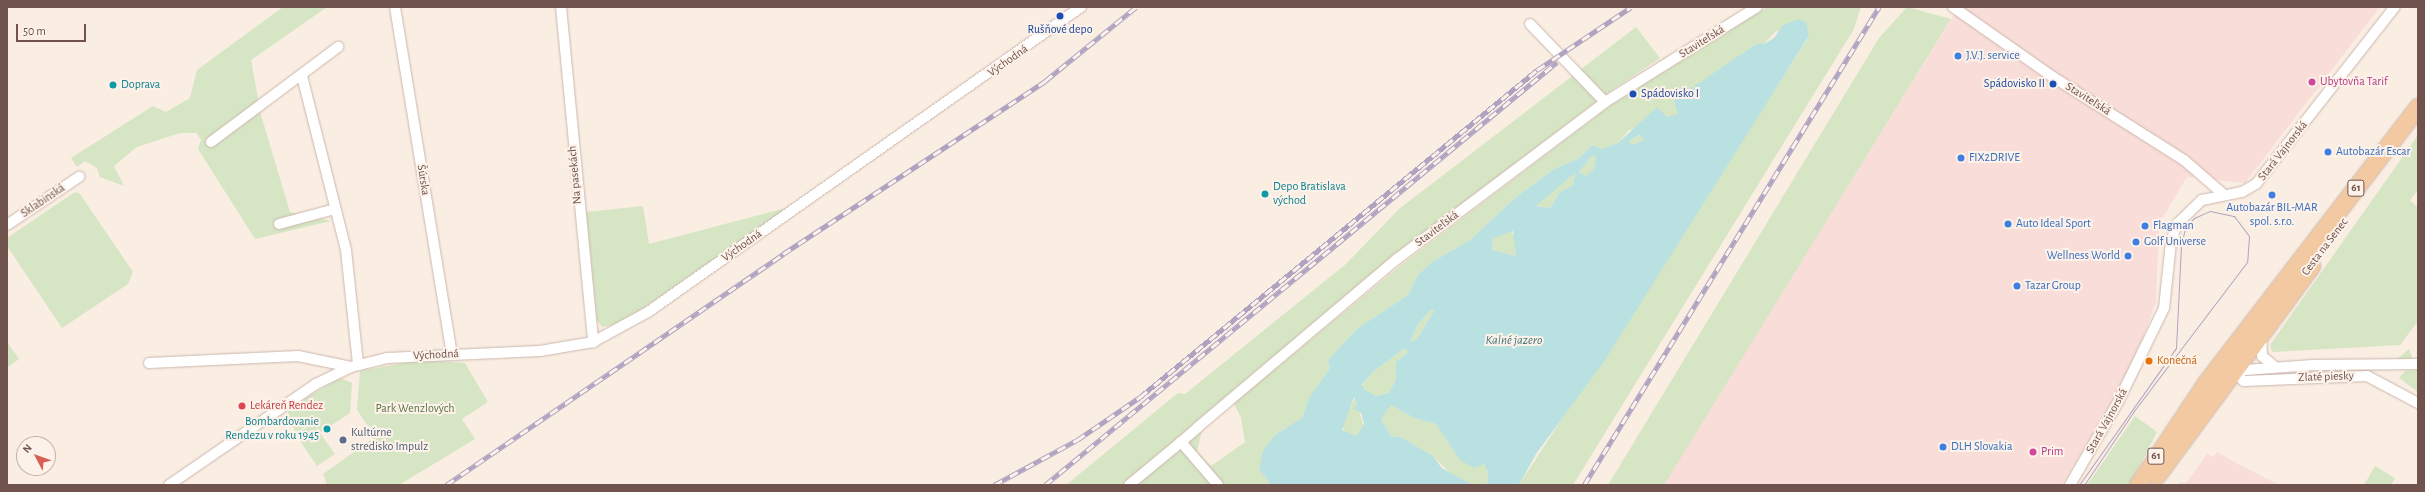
<!DOCTYPE html>
<meta charset="utf-8">
<style>
body{margin:0}
#map{position:relative;width:2425px;height:492px;overflow:hidden;background:#faeee3;font-family:"Alegreya Sans",sans-serif}
div>[style]{position:absolute}
[style*='--x']{left:calc(var(--x)*1px);top:calc(var(--y)*1px);width:calc(var(--w)*1px);rotate:calc(var(--a)*1deg)}
.commercial>*{inset:0;background:#f9ddd8}
.green>*{inset:0;background:#d6e5c3}
.water>*{inset:0;background:#bae1e1}
.roads{filter:drop-shadow(0 0 1px #ccb7ae) drop-shadow(0 0 1px #ccb7ae)}
.minor>*{height:10px;margin:-5px;padding:0 5px;transform-origin:5px;border-radius:5px;background:#fff}
.primary>*{height:17px;margin:-8.5px;padding:0 8.5px;transform-origin:8.5px;border-radius:8.5px;background:#f2c9a1}
.tram>*{height:1px;margin:-0.5px;padding:0 0.5px;transform-origin:0.5px;border-radius:0.5px;background:#afa3c1}
.rail>*{height:4.5px;margin-top:-2.25px;transform-origin:0;background:repeating-linear-gradient(90deg,#fdf2e9 0 9px,#afa3c1 0 18px);box-sizing:border-box;border-block:1px solid #afa3c1}
.dots>*{width:11px;height:11px;translate:-50% -50%;box-sizing:border-box;border:2px solid #fdf2e9;border-radius:50%}
span{translate:-50% -50%;white-space:nowrap;text-align:center;line-height:1.15;-webkit-text-stroke:4px #fdf2e9;paint-order:stroke}
.shield-label span{padding:1px 3px;background:#fdf2e9;border:1px solid;border-radius:3px;-webkit-text-stroke-width:0}
.shield-label{font-size:11px;color:#6f534c;font-weight:700}
.transit-label{font-size:12px;color:#164399}
.right{translate:-100% -50%;text-align:right}
.left{translate:0 -50%;text-align:left}
.street-label{font-size:12px;color:#6f534c}
.shop-label{font-size:12px;color:#366cbe}
.hotel-label{font-size:12px;color:#b23c85}
.culture-label{font-size:12px;color:#0d838f}
.food-label{font-size:12px;color:#c56008}
.health-label{font-size:12px;color:#be3a42}
.park-label{font-size:12px;color:#5a7445}
.service-label{font-size:12px;color:#4e5e75}
.water-label{font-size:13px;color:#45787a;font-style:italic}
.frame{position:absolute;inset:0;border:8px solid #6f534c;pointer-events:none}
.north{position:absolute;left:16px;top:436px;width:40px;height:40px;box-sizing:border-box;background:#fdf2e9;border:1px solid #c4b2aa;border-radius:50%;rotate:311deg;font-size:11px;font-weight:700;line-height:16px;text-align:center;color:#6f534c}
.north::after{content:'';display:block;margin:auto;width:14px;height:18px;background:#d85f54;clip-path:polygon(50% 0,100% 100%,50% 72%,0 100%)}
.scale{position:absolute;left:16px;top:24px;width:70px;height:18px;box-sizing:border-box;border:2px solid #6f534c;border-top:0;padding-left:5px;font-size:12px;line-height:14px;white-space:nowrap;color:#6f534c;-webkit-text-stroke:3px #fdf2e9;paint-order:stroke}
</style>
<div id="map">
<div class="commercial">
<i style="clip-path:polygon(1959px 7px,2380px 7px,2245px 183px,2187px 177px,2159px 224px,2156px 302px,2132px 368px,2062px 485px,1663px 485px)"></i>
<i style="clip-path:polygon(2217px 452px,2240px 465px,2279px 485px,2178px 485px,2180px 482px,2186px 483px,2207px 454px,2213px 457px)"></i>
</div>
<div class="green">
<i style="clip-path:polygon(283px 7px,327px 7px,251px 60px,261px 115px,290px 212px,331px 221px,255px 239px,198px 149px,201px 140px,197px 133px,180px 133px,137px 147px,114px 166px,124px 186px,100px 177px,97px 168px,85px 161px,77px 167px,71px 158px,153px 106px,166px 112px,190px 98px,197px 70px)"></i>
<i style="clip-path:polygon(1767px 7px,1861px 7px,1854px 29px,1573px 485px,1519px 485px,1809px 37px,1776px 31px,1764px 44px,1756px 44px,1744px 52px,1678px 114px,1629px 130px,1618px 143px,1602px 149px,1592px 145px,1579px 158px,1554px 169px,1515px 198px,1470px 240px,1432px 262px,1418px 275px,1408px 295px,1358px 328px,1329px 360px,1330px 368px,1308px 399px,1303px 417px,1275px 435px,1259px 469px,1271px 485px,1066px 485px,1178px 393px,1185px 394px,1346px 264px,1399px 209px,1636px 27px,1660px 58px,1605px 95px,1397px 254px,1202px 430px,1197px 451px,1211px 466px,1245px 442px,1241px 418px,1234px 403px,1405px 262px,1611px 105px)"></i>
<i style="clip-path:polygon(1907px 7px,1951px 19px,1664px 485px,1608px 485px,1879px 38px)"></i>
<i style="clip-path:polygon(1639px 135px,1645px 140px,1642px 144px,1632px 145px,1629px 141px)"></i>
<i style="clip-path:polygon(2418px 135px,2418px 190px,2410px 200px,2418px 208px,2418px 321px,2400px 345px,2272px 352px,2270px 345px)"></i>
<i style="clip-path:polygon(1593px 155px,1596px 157px,1595px 169px,1586px 176px,1579px 172px)"></i>
<i style="clip-path:polygon(1575px 173px,1573px 185px,1560px 192px,1550px 208px,1536px 206px,1553px 188px)"></i>
<i style="clip-path:polygon(75px 192px,80px 194px,133px 272px,128px 284px,62px 328px,7px 246px,7px 238px)"></i>
<i style="clip-path:polygon(643px 206px,649px 244px,790px 207px,636px 313px,617px 324px,602px 327px,597px 320px,586px 212px)"></i>
<i style="clip-path:polygon(1510px 231px,1515px 236px,1516px 256px,1492px 250px,1493px 238px)"></i>
<i style="clip-path:polygon(1431px 310px,1434px 311px,1417px 339px,1410px 342px,1418px 324px)"></i>
<i style="clip-path:polygon(7px 342px,19px 359px,7px 368px)"></i>
<i style="clip-path:polygon(1405px 348px,1408px 352px,1396px 362px,1396px 379px,1389px 393px,1376px 396px,1364px 389px,1362px 386px,1373px 372px)"></i>
<i style="clip-path:polygon(2409px 349px,2413px 360px,2397px 359px)"></i>
<i style="clip-path:polygon(420px 360px,465px 363px,488px 402px,462px 419px,475px 439px,399px 485px,327px 485px,323px 474px,375px 437px,357px 410px,360px 371px)"></i>
<i style="clip-path:polygon(2418px 370px,2418px 392px,2399px 378px,2405px 371px)"></i>
<i style="clip-path:polygon(340px 378px,352px 383px,350px 413px,321px 432px,313px 422px,296px 433px,287px 417px,289px 408px)"></i>
<i style="clip-path:polygon(1355px 397px,1364px 428px,1357px 436px,1352px 436px,1345px 434px,1342px 425px)"></i>
<i style="clip-path:polygon(1391px 405px,1414px 418px,1436px 424px,1460px 460px,1484px 464px,1488px 472px,1487px 485px,1473px 485px,1450px 473px,1433px 456px,1401px 437px,1391px 436px,1381px 419px)"></i>
<i style="clip-path:polygon(2135px 416px,2157px 432px,2130px 485px,2087px 485px)"></i>
<i style="clip-path:polygon(313px 423px,335px 454px,317px 466px,296px 435px)"></i>
<i style="clip-path:polygon(2375px 466px,2395px 478px,2391px 485px,2364px 485px)"></i>
</div>
<div class="water">
<i style="clip-path:polygon(evenodd,1799px 19px,1806px 22px,1809px 36px,1603px 363px,1536px 454px,1519px 485px,1487px 485px,1488px 472px,1484px 464px,1474px 468px,1460px 460px,1436px 424px,1414px 418px,1391px 405px,1381px 419px,1391px 436px,1401px 437px,1433px 456px,1442px 468px,1473px 485px,1271px 485px,1259px 469px,1263px 451px,1275px 435px,1303px 417px,1308px 399px,1330px 368px,1328px 360px,1358px 328px,1408px 295px,1418px 275px,1432px 262px,1470px 240px,1515px 198px,1554px 169px,1579px 158px,1592px 145px,1602px 149px,1618px 143px,1657px 107px,1667px 117px,1678px 114px,1674px 100px,1756px 44px,1764px 44px,1774px 38px,1783px 25px,1799px 19px,1639px 135px,1645px 140px,1632px 145px,1629px 141px,1639px 135px,1799px 19px,1593px 155px,1596px 157px,1594px 169px,1586px 176px,1579px 172px,1593px 155px,1799px 19px,1575px 173px,1573px 185px,1560px 192px,1550px 208px,1536px 206px,1575px 173px,1799px 19px,1513px 231px,1516px 256px,1492px 250px,1493px 238px,1513px 231px,1799px 19px,1431px 310px,1434px 311px,1417px 339px,1410px 342px,1418px 324px,1431px 310px,1799px 19px,1405px 348px,1408px 352px,1396px 362px,1396px 379px,1389px 393px,1376px 396px,1364px 389px,1362px 385px,1373px 372px,1405px 348px,1799px 19px,1354px 397px,1357px 403px,1354px 409px,1361px 413px,1364px 424px,1357px 436px,1342px 430px,1354px 397px)"></i>
</div>
<div class="roads">
<div class="minor">
<i style="--x:395;--y:7;--w:352;--a:80.7"></i>
<i style="--x:561;--y:7;--w:337;--a:84.5"></i>
<i style="--x:1953;--y:7;--w:122;--a:35"></i>
<i style="--x:2053;--y:77;--w:155;--a:32.4"></i>
<i style="--x:2184;--y:160;--w:50;--a:41"></i>
<i style="--x:1530;--y:24;--w:108;--a:46.1"></i>
<i style="--x:302;--y:76;--w:179;--a:75.8"></i>
<i style="--x:346;--y:250;--w:116;--a:84"></i>
<i style="--x:211;--y:142;--w:159;--a:-36.8"></i>
<i style="--x:279;--y:224;--w:58;--a:-15"></i>
<i style="--x:7;--y:225;--w:87;--a:-33.7"></i>
<i style="--x:2261;--y:336;--w:20;--a:87"></i>
<i style="--x:2262;--y:356;--w:17;--a:40"></i>
<i style="--x:149;--y:363;--w:149;--a:-2.7"></i>
<i style="--x:298;--y:356;--w:54;--a:11.7"></i>
<i style="--x:351;--y:367;--w:37;--a:-14"></i>
<i style="--x:387;--y:358;--w:153;--a:-2.6"></i>
<i style="--x:540;--y:351;--w:54;--a:-9.6"></i>
<i style="--x:593;--y:342;--w:63;--a:-28.6"></i>
<i style="--x:648;--y:312;--w:530;--a:-35.16"></i>
<i style="--x:2232;--y:371;--w:81;--a:-4.2"></i>
<i style="--x:2313;--y:365;--w:105;--a:-0.5"></i>
<i style="--x:2232;--y:371;--w:16;--a:40"></i>
<i style="--x:2244;--y:381;--w:123;--a:-2.3"></i>
<i style="--x:2367;--y:376;--w:58;--a:27.9"></i>
<i style="--x:169;--y:485;--w:178;--a:-34.5"></i>
<i style="--x:316;--y:384;--w:39;--a:-26"></i>
<i style="--x:1129;--y:485;--w:67;--a:-39.6"></i>
<i style="--x:1218;--y:485;--w:57;--a:-130.7"></i>
<i style="--x:1181;--y:442;--w:23;--a:-41"></i>
<i style="--x:1198;--y:427;--w:260;--a:-40.2"></i>
<i style="--x:1397;--y:259;--w:261;--a:-37"></i>
<i style="--x:1605;--y:102;--w:179;--a:-32"></i>
<i style="--x:2070;--y:485;--w:98;--a:-60"></i>
<i style="--x:2119;--y:400;--w:102;--a:-63.9"></i>
<i style="--x:2164;--y:308;--w:66;--a:-83.9"></i>
<i style="--x:2171;--y:242;--w:19;--a:-72"></i>
<i style="--x:2177;--y:224;--w:35;--a:-44"></i>
<i style="--x:2202;--y:200;--w:41;--a:-11.3"></i>
<i style="--x:2242;--y:192;--w:16;--a:-30"></i>
<i style="--x:2256;--y:184;--w:225;--a:-51.9"></i>
</div>
<div class="primary">
<i style="--x:2157;--y:475;--w:260;--a:-53.6"></i>
<i style="--x:2138;--y:485;--w:121;--a:-56.4"></i>
<i style="--x:2205;--y:384;--w:350;--a:-52.5"></i>
</div>
</div>
<div class="tram">
<i style="--x:2079;--y:485;--w:168;--a:-54.7"></i>
<i style="--x:2176;--y:348;--w:103;--a:-87.2"></i>
<i style="--x:2181;--y:245;--w:16;--a:-76"></i>
<i style="--x:2185;--y:229;--w:14;--a:-51"></i>
<i style="--x:2194;--y:218;--w:17;--a:-24"></i>
<i style="--x:2210;--y:211;--w:25;--a:12"></i>
<i style="--x:2234;--y:216;--w:25;--a:53"></i>
<i style="--x:2249;--y:236;--w:26;--a:94"></i>
<i style="--x:2247;--y:262;--w:187;--a:127.2"></i>
<i style="--x:2134;--y:411;--w:89;--a:124"></i>
</div>
<div class="rail">
<i style="--x:446;--y:485;--w:409;--a:-34.4"></i>
<i style="--x:783;--y:254;--w:314;--a:-33.4"></i>
<i style="--x:1045;--y:81;--w:117;--a:-39.1"></i>
<i style="--x:994;--y:485;--w:94;--a:-28.5"></i>
<i style="--x:1077;--y:440;--w:76;--a:-34.3"></i>
<i style="--x:1140;--y:397;--w:514;--a:-39.48"></i>
<i style="--x:1537;--y:70;--w:113;--a:-33.8"></i>
<i style="--x:1045;--y:485;--w:664;--a:-39.56"></i>
<i style="--x:1584;--y:485;--w:562;--a:-58.32"></i>
</div>
<div class="dots">
<i style="left:1060px;top:16px;background:#1a4fb4"></i>
<i style="left:1958px;top:56px;background:#3f7fe0"></i>
<i style="left:2312px;top:82px;background:#d1479c"></i>
<i style="left:2053px;top:84px;background:#1a4fb4"></i>
<i style="left:113px;top:85px;background:#0f9aa8"></i>
<i style="left:1633px;top:94px;background:#1a4fb4"></i>
<i style="left:2328px;top:152px;background:#3f7fe0"></i>
<i style="left:1961px;top:158px;background:#3f7fe0"></i>
<i style="left:1265px;top:194px;background:#0f9aa8"></i>
<i style="left:2272px;top:195px;background:#3f7fe0"></i>
<i style="left:2008px;top:224px;background:#3f7fe0"></i>
<i style="left:2145px;top:226px;background:#3f7fe0"></i>
<i style="left:2136px;top:242px;background:#3f7fe0"></i>
<i style="left:2128px;top:256px;background:#3f7fe0"></i>
<i style="left:2017px;top:286px;background:#3f7fe0"></i>
<i style="left:2149px;top:361px;background:#e8710a"></i>
<i style="left:242px;top:406px;background:#e0444e"></i>
<i style="left:327px;top:429px;background:#0f9aa8"></i>
<i style="left:343px;top:440px;background:#5c6f8a"></i>
<i style="left:1943px;top:447px;background:#3f7fe0"></i>
<i style="left:2033px;top:452px;background:#d1479c"></i>
</div>
<div class="shield-label">
<span style="left:2356px;top:188px">61</span>
<span style="left:2156px;top:456px">61</span>
</div>
<div class="transit-label">
<span style="left:1060px;top:30px">Rušňové depo</span>
<span class="right" style="left:2045px;top:84px">Spádovisko II</span>
<span class="left" style="left:1641px;top:94px">Spádovisko I</span>
</div>
<div class="street-label">
<span style="left:1702px;top:42px;rotate:-32deg">Staviteľská</span>
<span style="left:1008px;top:61px;rotate:-35deg">Východná</span>
<span style="left:2088px;top:99px;rotate:32deg">Staviteľská</span>
<span style="left:2283px;top:151px;rotate:-52deg">Stará Vajnorská</span>
<span style="left:575px;top:175px;rotate:-95deg">Na pasekách</span>
<span style="left:423px;top:180px;rotate:81deg">Šúrska</span>
<span style="left:43px;top:201px;rotate:-34deg">Sklabinská</span>
<span style="left:1437px;top:229px;rotate:-37deg">Staviteľská</span>
<span style="left:742px;top:246px;rotate:-35deg">Východná</span>
<span style="left:2325px;top:247px;rotate:-53deg">Cesta na Senec</span>
<span style="left:436px;top:355px;rotate:-3deg">Východná</span>
<span style="left:2326px;top:377px;rotate:-2deg">Zlaté piesky</span>
<span style="left:2107px;top:421px;rotate:-61deg">Stará Vajnorská</span>
</div>
<div class="shop-label">
<span class="left" style="left:1966px;top:56px">J.V.J. service</span>
<span class="left" style="left:2336px;top:152px">Autobazár Escar</span>
<span class="left" style="left:1969px;top:158px">FIX2DRIVE</span>
<span style="left:2272px;top:215px">Autobazár BIL-MAR<br>spol. s.r.o.</span>
<span class="left" style="left:2016px;top:224px">Auto Ideal Sport</span>
<span class="left" style="left:2153px;top:226px">Flagman</span>
<span class="left" style="left:2144px;top:242px">Golf Universe</span>
<span class="right" style="left:2120px;top:256px">Wellness World</span>
<span class="left" style="left:2025px;top:286px">Tazar Group</span>
<span class="left" style="left:1951px;top:447px">DLH Slovakia</span>
</div>
<div class="hotel-label">
<span class="left" style="left:2320px;top:82px">Ubytovňa Tarif</span>
<span class="left" style="left:2041px;top:452px">Prim</span>
</div>
<div class="culture-label">
<span class="left" style="left:121px;top:85px">Doprava</span>
<span class="left" style="left:1273px;top:194px">Depo Bratislava<br>východ</span>
<span class="right" style="left:319px;top:429px">Bombardovanie<br>Rendezu v roku 1945</span>
</div>
<div class="food-label">
<span class="left" style="left:2157px;top:361px">Konečná</span>
</div>
<div class="health-label">
<span class="left" style="left:250px;top:406px">Lekáreň Rendez</span>
</div>
<div class="park-label">
<span style="left:415px;top:409px">Park Wenzlových</span>
</div>
<div class="service-label">
<span class="left" style="left:351px;top:440px">Kultúrne<br>stredisko Impulz</span>
</div>
<div class="water-label">
<span style="left:1514px;top:341px">Kalné jazero</span>
</div>
<div class="frame"></div>
<div class="north">N</div>
<div class="scale">50 m</div>
</div>
